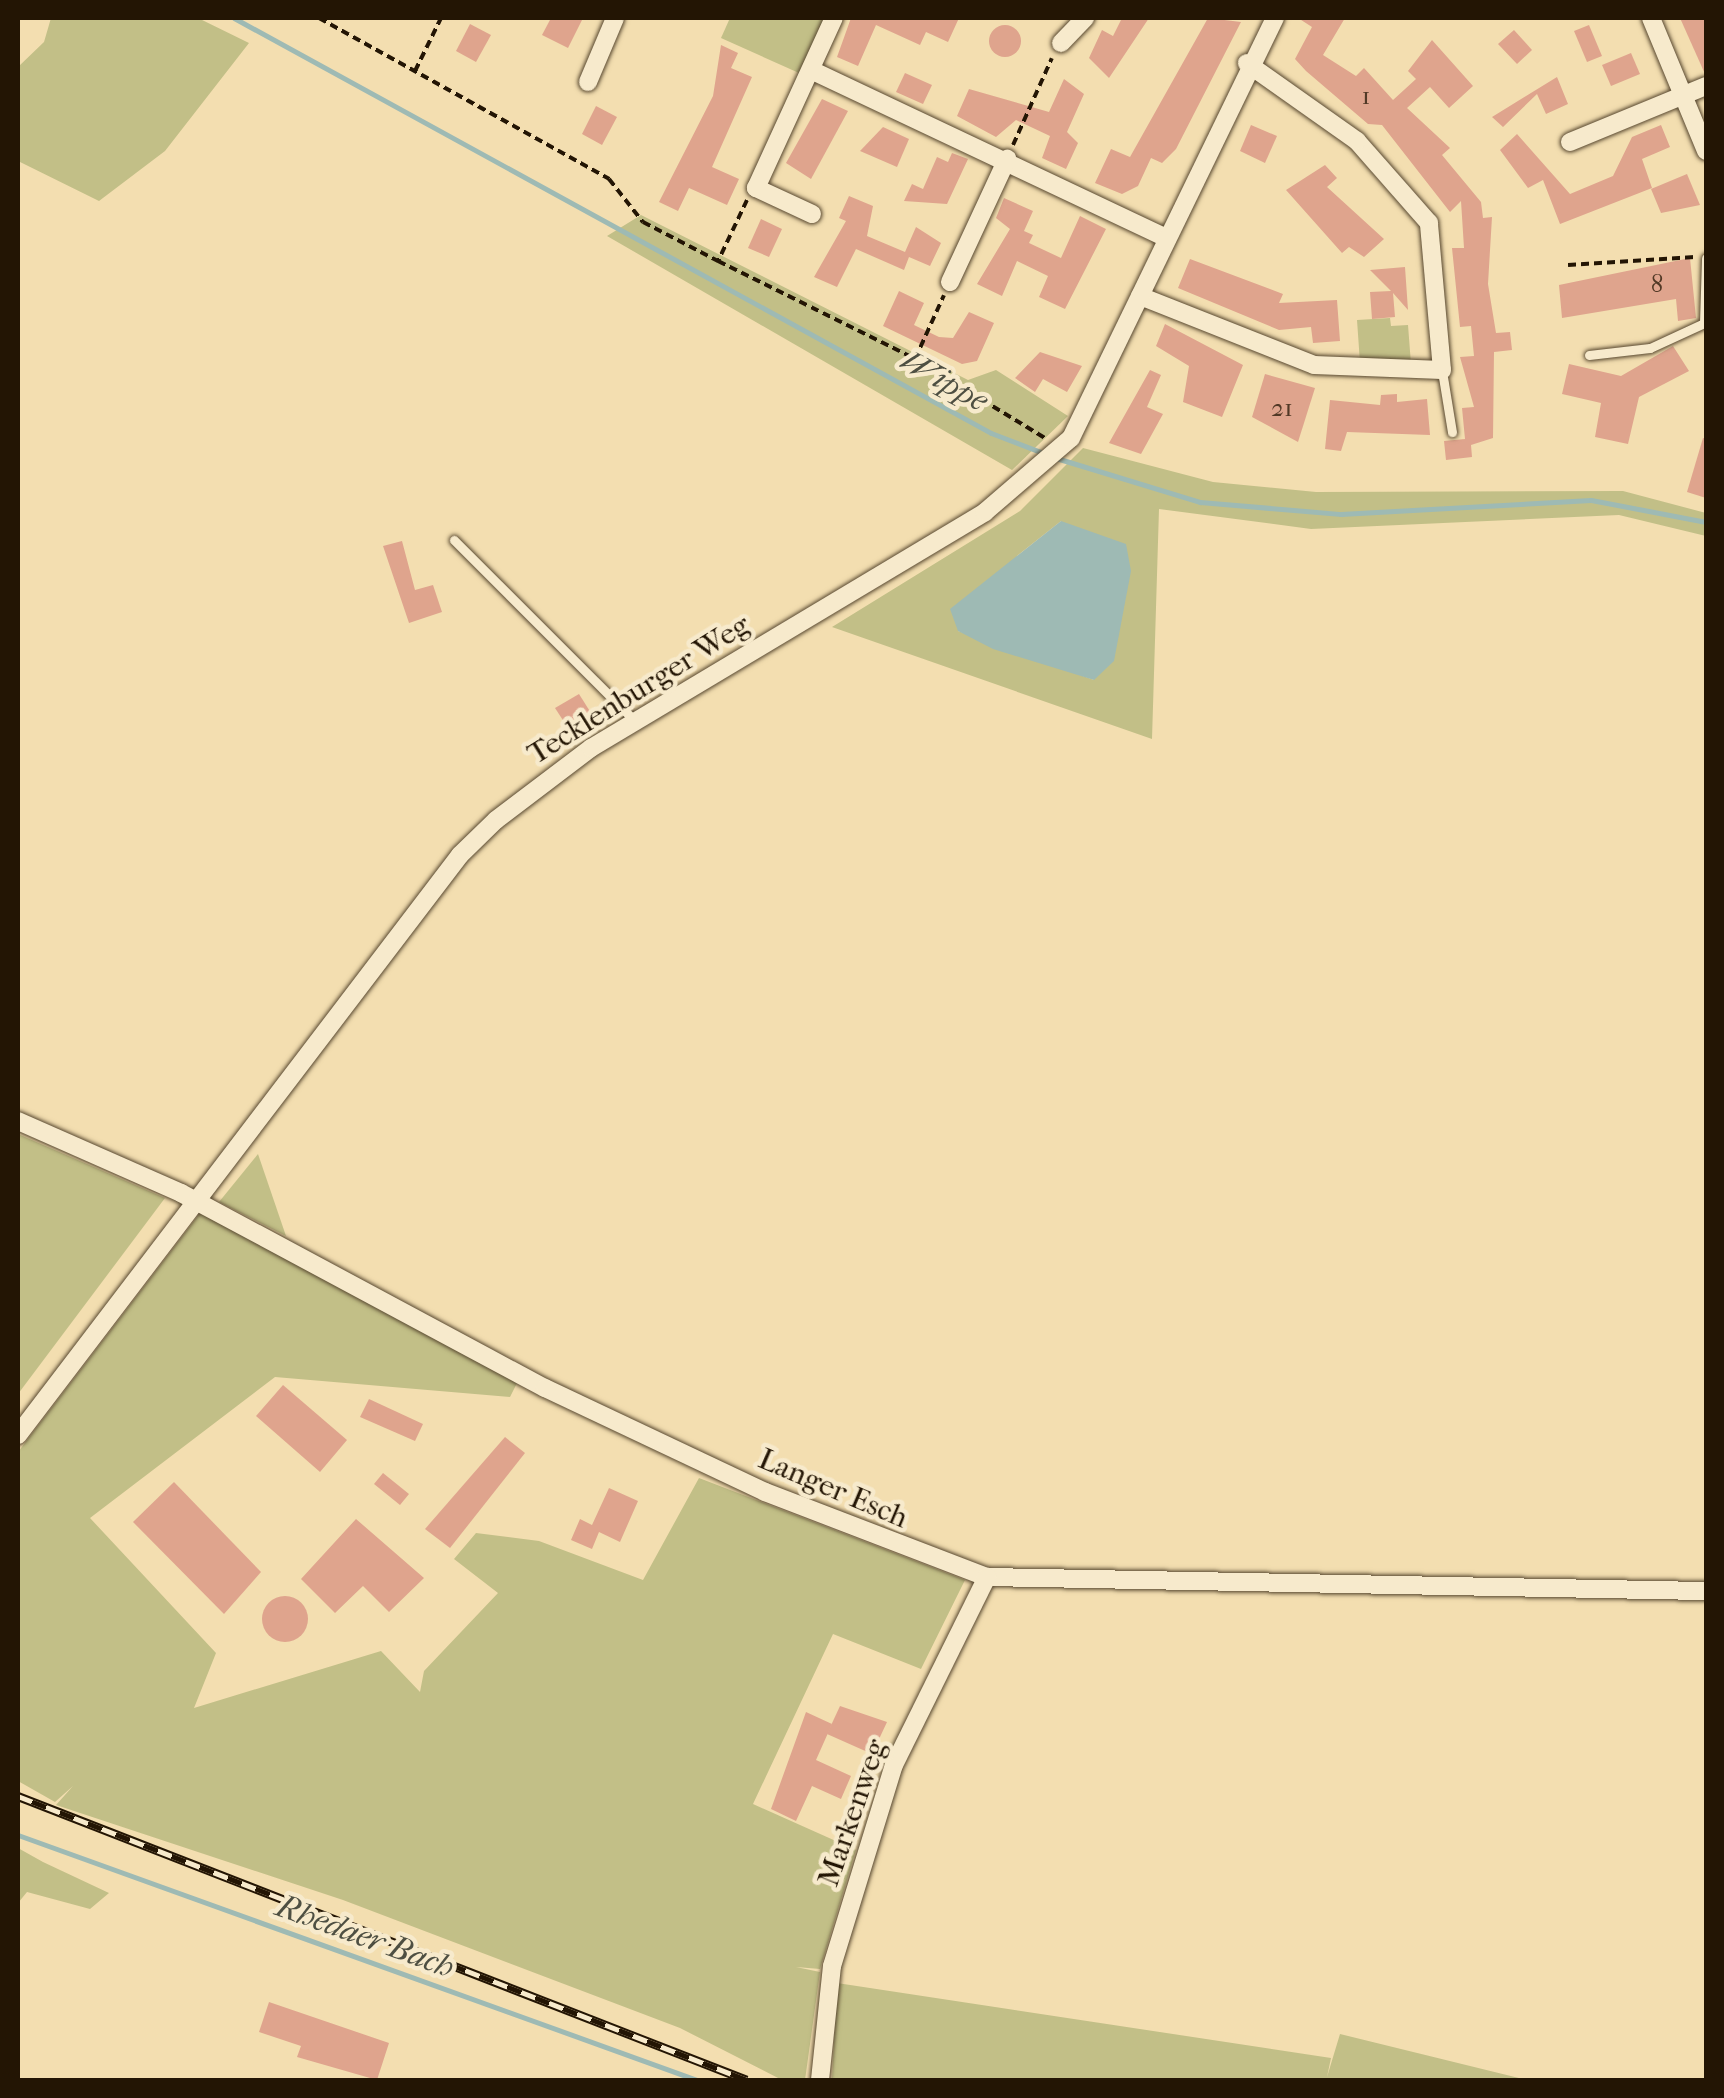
<!DOCTYPE html>
<style>
body{margin:0}
#map{position:relative;width:1724px;height:2098px;overflow:hidden;background:#f3deb0;font-family:"IM FELL French Canon",serif}
div>[style]{position:absolute}
[style*='--x']{left:calc(var(--x)*1px);top:calc(var(--y)*1px);width:calc(var(--w)*1px);rotate:calc(var(--a)*1deg)}
.green>*{inset:0;background:#c2bf87}
.water>*{inset:0;background:#9ebab4}
.stream>*{height:5px;margin:-2.5px;padding:0 2.5px;transform-origin:2.5px;border-radius:2.5px;background:#9ebab4}
.building>*{inset:0;background:#dfa48d}
.round{border-radius:50%}
.path>*{height:4px;margin-top:-2px;transform-origin:0;background:repeating-linear-gradient(90deg,#231504 0 8px,transparent 0 13px)}
.roads{filter:drop-shadow(0 0 2px #57472f) drop-shadow(0 0 2px #57472f)}
.service>*{height:9px;margin:-4.5px;padding:0 4.5px;transform-origin:4.5px;border-radius:4.5px;background:#f7eacc}
.minor>*{height:18px;margin:-9px;padding:0 9px;transform-origin:9px;border-radius:9px;background:#f7eacc}
.rail>*{height:9px;margin-top:-4.5px;transform-origin:0;background:repeating-linear-gradient(90deg,#f7eacc 0 15px,#231504 0 30px);box-sizing:border-box;border-block:2px solid #231504}
span{translate:-50% -50%;white-space:nowrap;text-align:center;line-height:1.15;-webkit-text-stroke:9px #f7eacc;paint-order:stroke}
.number-label{font-size:25px;color:#523926}
.number-label span{-webkit-text-stroke-width:0}
.street-label{font-size:30px;color:#231504}
.water-label{font-size:32px;color:#4e4f42;font-style:italic}
.frame{position:absolute;inset:0;border:20px solid #231504;pointer-events:none}
</style>
<div id="map">
<div class="green">
<i style="clip-path:polygon(51px 18px,198px 18px,249px 43px,165px 151px,99px 201px,18px 161px,18px 67px,44px 42px)"></i>
<i style="clip-path:polygon(730px 18px,821px 18px,824px 19px,799px 73px,721px 38px)"></i>
<i style="clip-path:polygon(641px 215px,968px 380px,996px 370px,1068px 416px,1012px 470px,607px 236px)"></i>
<i style="clip-path:polygon(1390px 318px,1391px 326px,1408px 325px,1411px 364px,1360px 363px,1357px 320px)"></i>
<i style="clip-path:polygon(evenodd,1083px 448px,1213px 482px,1316px 492px,1623px 491px,1706px 513px,1706px 536px,1619px 515px,1311px 529px,1159px 509px,1152px 739px,832px 627px,1020px 511px,1083px 448px,1061px 521px,1094px 680px,958px 631px,1018px 555px,1061px 521px)"></i>
<i style="clip-path:polygon(18px 1134px,165px 1198px,18px 1394px)"></i>
<i style="clip-path:polygon(258px 1154px,286px 1236px,219px 1202px)"></i>
<i style="clip-path:polygon(200px 1213px,517px 1383px,510px 1397px,275px 1377px,90px 1518px,216px 1653px,194px 1708px,381px 1651px,420px 1692px,424px 1671px,498px 1593px,454px 1559px,476px 1533px,539px 1541px,643px 1580px,699px 1478px,965px 1580px,921px 1669px,833px 1634px,753px 1804px,856px 1850px,820px 1969px,796px 1967px,820px 1972px,805px 2080px,782px 2080px,680px 2028px,343px 1900px,56px 1805px,73px 1786px,55px 1802px,18px 1781px,18px 1452px)"></i>
<i style="clip-path:polygon(18px 1848px,43px 1862px,109px 1893px,90px 1909px,27px 1892px,18px 1903px)"></i>
<i style="clip-path:polygon(837px 1983px,1331px 2058px,1327px 2077px,1340px 2034px,1527px 2080px,832px 2080px)"></i>
</div>
<div class="water">
<i style="clip-path:polygon(1061px 521px,1126px 544px,1131px 571px,1114px 661px,1094px 680px,993px 649px,958px 631px,950px 609px)"></i>
</div>
<div class="stream">
<i style="--x:234;--y:18;--w:863;--a:28.73"></i>
<i style="--x:991;--y:433;--w:59;--a:20.9"></i>
<i style="--x:1056;--y:458;--w:151;--a:17"></i>
<i style="--x:1200;--y:502;--w:142;--a:4.9"></i>
<i style="--x:1341;--y:514;--w:250;--a:-3.2"></i>
<i style="--x:1591;--y:500;--w:117;--a:10.8"></i>
<i style="--x:18;--y:1835;--w:722;--a:19.84"></i>
</div>
<div class="building">
<i style="clip-path:polygon(551px 18px,583px 18px,568px 48px,542px 35px)"></i>
<i style="clip-path:polygon(851px 18px,959px 18px,948px 42px,926px 32px,920px 45px,876px 25px,858px 66px,837px 57px)"></i>
<i style="clip-path:polygon(1122px 18px,1149px 18px,1109px 78px,1089px 58px,1102px 30px,1113px 36px)"></i>
<i style="clip-path:polygon(1208px 18px,1241px 22px,1176px 149px,1162px 163px,1151px 158px,1138px 186px,1122px 194px,1095px 183px,1111px 149px,1130px 157px)"></i>
<i style="clip-path:polygon(1298px 18px,1345px 18px,1323px 55px,1356px 76px,1364px 68px,1393px 100px,1416px 79px,1408px 71px,1432px 40px,1473px 86px,1449px 108px,1430px 87px,1407px 108px,1450px 148px,1442px 155px,1481px 202px,1483px 218px,1492px 217px,1488px 284px,1496px 333px,1510px 332px,1512px 350px,1494px 352px,1493px 438px,1471px 445px,1472px 457px,1446px 460px,1444px 441px,1465px 439px,1462px 408px,1474px 407px,1460px 357px,1474px 356px,1471px 326px,1460px 327px,1452px 248px,1464px 248px,1461px 201px,1450px 212px,1382px 125px,1368px 124px,1306px 71px,1295px 59px,1312px 27px)"></i>
<i style="clip-path:polygon(1680px 18px,1706px 18px,1706px 74px,1705px 74px)"></i>
<i style="clip-path:polygon(470px 24px,491px 35px,476px 62px,456px 51px)"></i>
<i style="clip-path:polygon(1589px 25px,1602px 56px,1587px 62px,1574px 31px)"></i>
<i class="round" style="left:989px;top:25px;width:32px;height:32px"></i>
<i style="clip-path:polygon(1514px 30px,1532px 50px,1517px 64px,1498px 44px)"></i>
<i style="clip-path:polygon(721px 45px,738px 53px,731px 68px,752px 77px,712px 167px,739px 179px,727px 205px,689px 188px,678px 211px,659px 202px,713px 96px)"></i>
<i style="clip-path:polygon(1631px 53px,1640px 74px,1611px 86px,1602px 65px)"></i>
<i style="clip-path:polygon(905px 73px,932px 85px,923px 104px,896px 92px)"></i>
<i style="clip-path:polygon(1557px 77px,1568px 104px,1546px 114px,1537px 94px,1503px 127px,1492px 117px)"></i>
<i style="clip-path:polygon(1064px 79px,1084px 94px,1067px 132px,1078px 143px,1066px 169px,1042px 158px,1050px 136px,1016px 120px,996px 137px,957px 116px,969px 89px,1049px 112px)"></i>
<i style="clip-path:polygon(822px 99px,848px 111px,811px 179px,786px 163px)"></i>
<i style="clip-path:polygon(596px 106px,617px 117px,602px 145px,582px 134px)"></i>
<i style="clip-path:polygon(1251px 125px,1277px 136px,1265px 163px,1240px 151px)"></i>
<i style="clip-path:polygon(1661px 125px,1670px 147px,1642px 159px,1652px 188px,1560px 224px,1543px 180px,1528px 188px,1500px 150px,1517px 134px,1570px 194px,1613px 176px,1632px 137px)"></i>
<i style="clip-path:polygon(883px 127px,909px 139px,897px 167px,860px 151px)"></i>
<i style="clip-path:polygon(952px 153px,968px 159px,947px 204px,904px 201px,912px 184px,923px 189px,937px 157px,948px 162px)"></i>
<i style="clip-path:polygon(1325px 165px,1337px 178px,1327px 187px,1384px 239px,1364px 257px,1349px 247px,1342px 253px,1286px 190px)"></i>
<i style="clip-path:polygon(1687px 174px,1700px 205px,1661px 213px,1651px 189px)"></i>
<i style="clip-path:polygon(849px 196px,873px 206px,867px 236px,905px 252px,916px 227px,941px 243px,930px 266px,909px 257px,904px 270px,856px 249px,837px 287px,814px 277px,846px 221px,839px 218px)"></i>
<i style="clip-path:polygon(1004px 198px,1033px 211px,1024px 231px,1033px 235px,1029px 243px,1061px 258px,1080px 216px,1106px 229px,1065px 309px,1039px 297px,1048px 276px,1017px 261px,1002px 296px,977px 284px,1010px 229px,996px 218px)"></i>
<i style="clip-path:polygon(761px 219px,782px 229px,769px 257px,748px 248px)"></i>
<i style="clip-path:polygon(1690px 258px,1696px 318px,1678px 321px,1676px 299px,1562px 318px,1559px 285px)"></i>
<i style="clip-path:polygon(1190px 259px,1283px 294px,1279px 303px,1337px 300px,1340px 341px,1313px 343px,1311px 327px,1279px 330px,1178px 288px)"></i>
<i style="clip-path:polygon(1405px 267px,1408px 310px,1393px 293px,1395px 317px,1372px 319px,1370px 292px,1391px 291px,1370px 270px)"></i>
<i style="clip-path:polygon(899px 291px,924px 303px,914px 325px,939px 337px,953px 338px,969px 312px,994px 323px,977px 361px,962px 364px,883px 326px)"></i>
<i style="clip-path:polygon(1165px 324px,1243px 365px,1222px 417px,1183px 402px,1189px 366px,1156px 346px)"></i>
<i style="clip-path:polygon(1673px 346px,1689px 371px,1639px 397px,1628px 444px,1595px 437px,1601px 403px,1562px 394px,1569px 364px,1621px 376px)"></i>
<i style="clip-path:polygon(1040px 352px,1082px 366px,1067px 392px,1043px 379px,1035px 392px,1015px 378px)"></i>
<i style="clip-path:polygon(1150px 370px,1161px 375px,1147px 407px,1163px 414px,1141px 454px,1109px 443px)"></i>
<i style="clip-path:polygon(1265px 374px,1315px 388px,1298px 442px,1252px 417px)"></i>
<i style="clip-path:polygon(1397px 394px,1397px 402px,1427px 399px,1430px 435px,1347px 432px,1341px 451px,1325px 449px,1330px 400px,1380px 405px,1381px 395px)"></i>
<i style="clip-path:polygon(1703px 438px,1706px 439px,1706px 498px,1687px 492px)"></i>
<i style="clip-path:polygon(402px 541px,415px 590px,433px 585px,442px 612px,409px 623px,383px 546px)"></i>
<i style="clip-path:polygon(579px 694px,591px 713px,568px 728px,555px 708px)"></i>
<i style="clip-path:polygon(283px 1385px,347px 1440px,320px 1472px,256px 1416px)"></i>
<i style="clip-path:polygon(369px 1399px,423px 1424px,415px 1441px,360px 1417px)"></i>
<i style="clip-path:polygon(505px 1437px,525px 1453px,450px 1548px,425px 1529px)"></i>
<i style="clip-path:polygon(383px 1473px,409px 1494px,400px 1505px,374px 1484px)"></i>
<i style="clip-path:polygon(174px 1482px,261px 1572px,224px 1614px,133px 1522px)"></i>
<i style="clip-path:polygon(609px 1488px,638px 1501px,620px 1542px,599px 1532px,592px 1549px,571px 1540px,580px 1519px,592px 1525px)"></i>
<i style="clip-path:polygon(356px 1519px,424px 1578px,389px 1612px,363px 1586px,335px 1613px,301px 1579px)"></i>
<i class="round" style="left:262px;top:1596px;width:46px;height:46px"></i>
<i style="clip-path:polygon(840px 1706px,887px 1722px,872px 1754px,827px 1734px)"></i>
<i style="clip-path:polygon(806px 1712px,832px 1724px,816px 1760px,851px 1776px,841px 1799px,812px 1786px,796px 1821px,771px 1809px)"></i>
<i style="clip-path:polygon(269px 2002px,389px 2043px,377px 2080px,297px 2057px,301px 2046px,259px 2032px)"></i>
</div>
<div class="path">
<i style="--x:319;--y:18;--w:332;--a:29"></i>
<i style="--x:609;--y:179;--w:55;--a:51.7"></i>
<i style="--x:643;--y:222;--w:85;--a:27.5"></i>
<i style="--x:415;--y:71;--w:59;--a:-63.9"></i>
<i style="--x:1013;--y:145;--w:95;--a:-65.9"></i>
<i style="--x:747;--y:200;--w:68;--a:115.4"></i>
<i style="--x:718;--y:261;--w:220;--a:26.4"></i>
<i style="--x:915;--y:359;--w:152;--a:31.3"></i>
<i style="--x:1568;--y:265;--w:127;--a:-3.6"></i>
<i style="--x:915;--y:359;--w:70;--a:-65.6"></i>
<i style="--x:1705;--y:507;--w:1;--a:0"></i>
</div>
<div class="roads">
<div class="service">
<i style="--x:1589;--y:355;--w:61;--a:-6.5"></i>
<i style="--x:1650;--y:348;--w:60;--a:-24.8"></i>
<i style="--x:1704;--y:323;--w:65;--a:-88.2"></i>
<i style="--x:1442;--y:371;--w:62;--a:80.7"></i>
<i style="--x:454;--y:540;--w:256;--a:45"></i>
</div>
<div class="minor">
<i style="--x:1651;--y:18;--w:144;--a:67.5"></i>
<i style="--x:1061;--y:43;--w:35;--a:-46"></i>
<i style="--x:811;--y:70;--w:394;--a:25.3"></i>
<i style="--x:588;--y:82;--w:69;--a:-67.1"></i>
<i style="--x:1570;--y:142;--w:147;--a:-22.4"></i>
<i style="--x:812;--y:214;--w:62;--a:-155.1"></i>
<i style="--x:756;--y:188;--w:187;--a:-65.4"></i>
<i style="--x:950;--y:282;--w:136;--a:-65.1"></i>
<i style="--x:1140;--y:296;--w:187;--a:21.6"></i>
<i style="--x:1314;--y:365;--w:128;--a:2.2"></i>
<i style="--x:1442;--y:370;--w:148;--a:-95.1"></i>
<i style="--x:1429;--y:223;--w:109;--a:-131.3"></i>
<i style="--x:1357;--y:141;--w:135;--a:-144.7"></i>
<i style="--x:18;--y:1121;--w:178;--a:23.8"></i>
<i style="--x:181;--y:1193;--w:413;--a:28.2"></i>
<i style="--x:545;--y:1388;--w:243;--a:25.3"></i>
<i style="--x:765;--y:1492;--w:238;--a:21"></i>
<i style="--x:987;--y:1577;--w:719;--a:1.12"></i>
<i style="--x:18;--y:1435;--w:729;--a:-52.69"></i>
<i style="--x:460;--y:855;--w:50;--a:-44.2"></i>
<i style="--x:496;--y:820;--w:119;--a:-37.2"></i>
<i style="--x:591;--y:748;--w:459;--a:-30.9"></i>
<i style="--x:985;--y:512;--w:113;--a:-40.7"></i>
<i style="--x:1071;--y:438;--w:467;--a:-64.1"></i>
<i style="--x:820;--y:2080;--w:115;--a:-84"></i>
<i style="--x:832;--y:1966;--w:210;--a:-72.9"></i>
<i style="--x:894;--y:1765;--w:210;--a:-63.7"></i>
</div>
</div>
<div class="rail">
<i style="--x:18;--y:1796;--w:782;--a:21.28"></i>
</div>
<div class="number-label">
<span style="left:1366px;top:96px">1</span>
<span style="left:1657px;top:284px">8</span>
<span style="left:1282px;top:408px">21</span>
</div>
<div class="street-label">
<span style="left:639px;top:690px;rotate:-32deg">Tecklenburger Weg</span>
<span style="left:833px;top:1489px;rotate:23deg">Langer Esch</span>
<span style="left:853px;top:1813px;rotate:-71deg">Markenweg</span>
</div>
<div class="water-label">
<span style="left:944px;top:381px;rotate:29deg">Wippe</span>
<span style="left:365px;top:1937px;rotate:20deg">Rhedaer Bach</span>
</div>
<div class="frame"></div>
</div>
